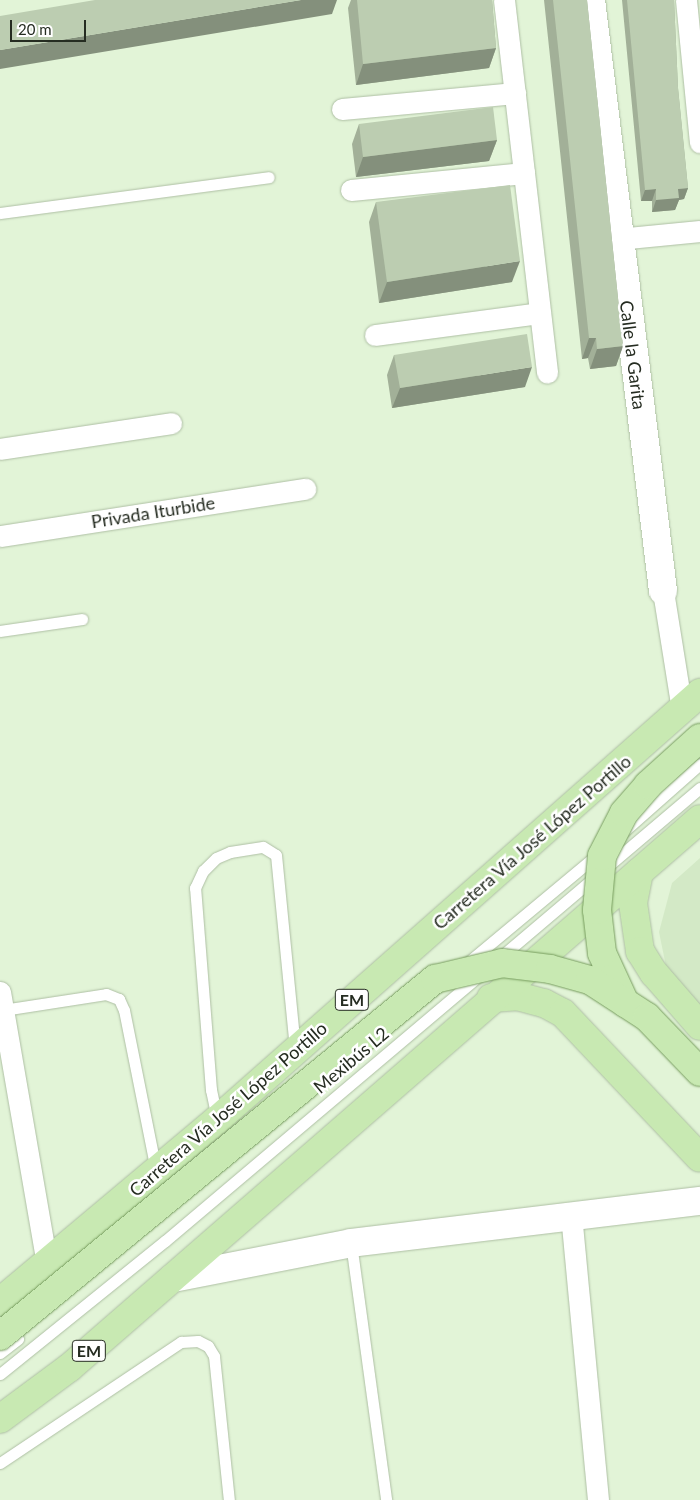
<!DOCTYPE html>
<meta charset="utf-8">
<style>
body{margin:0}
#map{position:relative;width:700px;height:1500px;overflow:hidden;background:#e2f4d7;font-family:Lato,sans-serif}
div>[style]{position:absolute}
[style*='--x']{left:calc(var(--x)*1px);top:calc(var(--y)*1px);width:calc(var(--w)*1px);rotate:calc(var(--a)*1deg)}
.built>*{inset:0;background:#d3e9c6}
.roads{filter:drop-shadow(0 0 1px #aebfa4) drop-shadow(0 0 1px #aebfa4)}
.lane>*{height:11px;margin:-5.5px;padding:0 5.5px;transform-origin:5.5px;border-radius:5.5px;background:#fff}
.street>*{height:21px;margin:-10.5px;padding:0 10.5px;transform-origin:10.5px;border-radius:10.5px;background:#fff}
.secondary>*{height:28px;margin:-14px;padding:0 14px;transform-origin:14px;border-radius:14px;background:#fff}
.primary>*{height:28px;margin:-14px;padding:0 14px;transform-origin:14px;border-radius:14px;background:#c8e9b2}
.bridges{filter:drop-shadow(0 0 1px #779d5e) drop-shadow(0 0 1px #779d5e)}
.primary-bridge>*{height:28px;margin:-14px;padding:0 14px;transform-origin:14px;border-radius:14px;background:#c8e9b2}
.wall>*{inset:0;background:#a2b098}
.shaded-wall>*{inset:0;background:#84907c}
.building>*{inset:0;background:#bccdb1}
span{translate:-50% -50%;white-space:nowrap;text-align:center;line-height:1.15;-webkit-text-stroke:5px #fff;paint-order:stroke}
.shield-label span{padding:1px 4px;background:#fff;border:1px solid;border-radius:4px;-webkit-text-stroke-width:0}
.shield-label{font-size:16px;color:#252c21;font-weight:700}
.street-label{font-size:18px;color:#252c21}
.scale{position:absolute;left:10px;top:20px;width:76px;height:22px;box-sizing:border-box;border:2px solid #252c21;border-top:0;padding-left:6px;font-size:15px;line-height:18px;white-space:nowrap;color:#252c21;-webkit-text-stroke:4px #fff;paint-order:stroke}
</style>
<div id="map">
<div class="built">
<i style="clip-path:polygon(700px 858px,700px 1013px,669px 981px,659px 932px,672px 883px)"></i>
</div>
<div class="roads">
<div class="lane">
<i style="--x:0;--y:213;--w:271;--a:-7.6"></i>
<i style="--x:0;--y:631;--w:83;--a:-8.3"></i>
<i style="--x:624;--y:831;--w:101;--a:-41.4"></i>
<i style="--x:497;--y:960;--w:266;--a:-40.3"></i>
<i style="--x:466;--y:964;--w:173;--a:-39.8"></i>
<i style="--x:3;--y:1010;--w:104;--a:-8.8"></i>
<i style="--x:106;--y:994;--w:14;--a:21"></i>
<i style="--x:119;--y:999;--w:12;--a:66"></i>
<i style="--x:124;--y:1010;--w:163;--a:78.7"></i>
<i style="--x:217;--y:1118;--w:29;--a:-102"></i>
<i style="--x:211;--y:1090;--w:203;--a:-94.5"></i>
<i style="--x:195;--y:888;--w:19;--a:-65"></i>
<i style="--x:203;--y:871;--w:18;--a:-45"></i>
<i style="--x:216;--y:858;--w:15;--a:-23"></i>
<i style="--x:230;--y:852;--w:33;--a:-9"></i>
<i style="--x:263;--y:847;--w:15;--a:32"></i>
<i style="--x:276;--y:855;--w:196;--a:84.4"></i>
<i style="--x:351;--y:1243;--w:259;--a:82.2"></i>
<i style="--x:0;--y:1353;--w:23;--a:-38"></i>
<i style="--x:0;--y:1374;--w:212;--a:-38.9"></i>
<i style="--x:165;--y:1241;--w:409;--a:-40.2"></i>
<i style="--x:0;--y:1463;--w:218;--a:-33.8"></i>
<i style="--x:181;--y:1342;--w:17;--a:-3"></i>
<i style="--x:198;--y:1341;--w:11;--a:27"></i>
<i style="--x:208;--y:1346;--w:12;--a:59"></i>
<i style="--x:214;--y:1356;--w:145;--a:84.1"></i>
</div>
<div class="street">
<i style="--x:504;--y:0;--w:375;--a:83.4"></i>
<i style="--x:686;--y:0;--w:143;--a:84.4"></i>
<i style="--x:342;--y:109;--w:174;--a:-5.3"></i>
<i style="--x:351;--y:190;--w:174;--a:-5.6"></i>
<i style="--x:618;--y:239;--w:82;--a:-5.6"></i>
<i style="--x:375;--y:335;--w:166;--a:-7.6"></i>
<i style="--x:0;--y:449;--w:173;--a:-8.6"></i>
<i style="--x:0;--y:536;--w:309;--a:-8.8"></i>
<i style="--x:663;--y:591;--w:121;--a:80.9"></i>
<i style="--x:0;--y:992;--w:276;--a:80.2"></i>
<i style="--x:571;--y:1214;--w:287;--a:84.6"></i>
</div>
<div class="secondary">
<i style="--x:591;--y:0;--w:595;--a:83.05"></i>
<i style="--x:173;--y:1278;--w:181;--a:-11.1"></i>
<i style="--x:351;--y:1243;--w:352;--a:-6.9"></i>
</div>
<div class="primary">
<i style="--x:639;--y:872;--w:32;--a:101"></i>
<i style="--x:633;--y:903;--w:49;--a:81.7"></i>
<i style="--x:640;--y:951;--w:26;--a:58"></i>
<i style="--x:654;--y:973;--w:70;--a:49"></i>
<i style="--x:491;--y:998;--w:26;--a:-4"></i>
<i style="--x:517;--y:996;--w:28;--a:15"></i>
<i style="--x:544;--y:1003;--w:21;--a:28"></i>
<i style="--x:563;--y:1013;--w:199;--a:46.6"></i>
<i style="--x:0;--y:1302;--w:283;--a:-40"></i>
<i style="--x:217;--y:1120;--w:645;--a:-41.48"></i>
<i style="--x:0;--y:1419;--w:86;--a:-36.5"></i>
<i style="--x:69;--y:1368;--w:836;--a:-41.02"></i>
</div>
</div>
<div class="bridges">
<div class="primary-bridge">
<i style="--x:625;--y:1003;--w:55;--a:-114.7"></i>
<i style="--x:602;--y:953;--w:43;--a:-96.6"></i>
<i style="--x:597;--y:910;--w:54;--a:-84.7"></i>
<i style="--x:602;--y:856;--w:48;--a:-62.9"></i>
<i style="--x:624;--y:813;--w:37;--a:-49"></i>
<i style="--x:648;--y:785;--w:70;--a:-42.1"></i>
<i style="--x:0;--y:1336;--w:563;--a:-39.38"></i>
<i style="--x:435;--y:979;--w:69;--a:-13.4"></i>
<i style="--x:502;--y:963;--w:48;--a:7.1"></i>
<i style="--x:550;--y:969;--w:41;--a:15.4"></i>
<i style="--x:590;--y:980;--w:68;--a:33"></i>
<i style="--x:647;--y:1017;--w:76;--a:46.1"></i>
</div>
</div>
<div class="wall">
<i style="clip-path:polygon(351px 0,492px 0,496px 48px,489px 68px,356px 85px,348px 8px)"></i>
<i style="clip-path:polygon(544px 0,587px 0,623px 346px,616px 366px,590px 369px,588px 358px,582px 359px)"></i>
<i style="clip-path:polygon(622px 0,674px 0,678px 88px,688px 188px,684px 199px,679px 200px,675px 210px,652px 212px,652px 201px,641px 201px)"></i>
<i style="clip-path:polygon(359px 124px,497px 140px,489px 161px,356px 177px,352px 144px)"></i>
<i style="clip-path:polygon(376px 202px,512px 282px,379px 303px,369px 222px)"></i>
<i style="clip-path:polygon(394px 355px,525px 387px,392px 408px,387px 375px)"></i>
</div>
<div class="shaded-wall">
<i style="clip-path:polygon(301px 0,337px 0,332px 14px,0 69px,0 50px)"></i>
<i style="clip-path:polygon(496px 48px,489px 68px,356px 85px,363px 64px)"></i>
<i style="clip-path:polygon(497px 140px,489px 161px,356px 177px,363px 157px)"></i>
<i style="clip-path:polygon(688px 188px,684px 199px,679px 200px,675px 210px,652px 212px,656px 200px,678px 189px)"></i>
<i style="clip-path:polygon(656px 189px,652px 201px,641px 201px,645px 190px)"></i>
<i style="clip-path:polygon(520px 261px,512px 282px,379px 303px,387px 282px)"></i>
<i style="clip-path:polygon(589px 338px,596px 338px,588px 358px,582px 359px)"></i>
<i style="clip-path:polygon(623px 346px,616px 366px,590px 369px,597px 349px)"></i>
<i style="clip-path:polygon(532px 367px,525px 387px,392px 408px,400px 388px)"></i>
</div>
<div class="building">
<i style="clip-path:polygon(95px 0,301px 0,0 50px,0 16px)"></i>
<i style="clip-path:polygon(357px 0,492px 0,496px 48px,363px 64px)"></i>
<i style="clip-path:polygon(553px 0,587px 0,623px 346px,597px 349px,596px 338px,589px 338px)"></i>
<i style="clip-path:polygon(627px 0,674px 0,678px 88px,688px 188px,678px 189px,679px 198px,656px 200px,656px 189px,645px 190px)"></i>
<i style="clip-path:polygon(493px 107px,497px 140px,363px 157px,359px 124px)"></i>
<i style="clip-path:polygon(510px 185px,520px 261px,387px 282px,376px 202px)"></i>
<i style="clip-path:polygon(527px 334px,532px 367px,400px 388px,394px 355px)"></i>
</div>
<div class="shield-label">
<span style="left:352px;top:1000px">EM</span>
<span style="left:89px;top:1351px">EM</span>
</div>
<div class="street-label">
<span style="left:633px;top:355px;rotate:83deg">Calle la Garita</span>
<span style="left:153px;top:512px;rotate:-9deg">Privada Iturbide</span>
<span style="left:532px;top:842px;rotate:-41deg">Carretera Vía José López Portillo</span>
<span style="left:351px;top:1060px;rotate:-40deg">Mexibús L2</span>
<span style="left:228px;top:1109px;rotate:-41deg">Carretera Vía José López Portillo</span>
</div>
<div class="scale">20 m</div>
</div>
